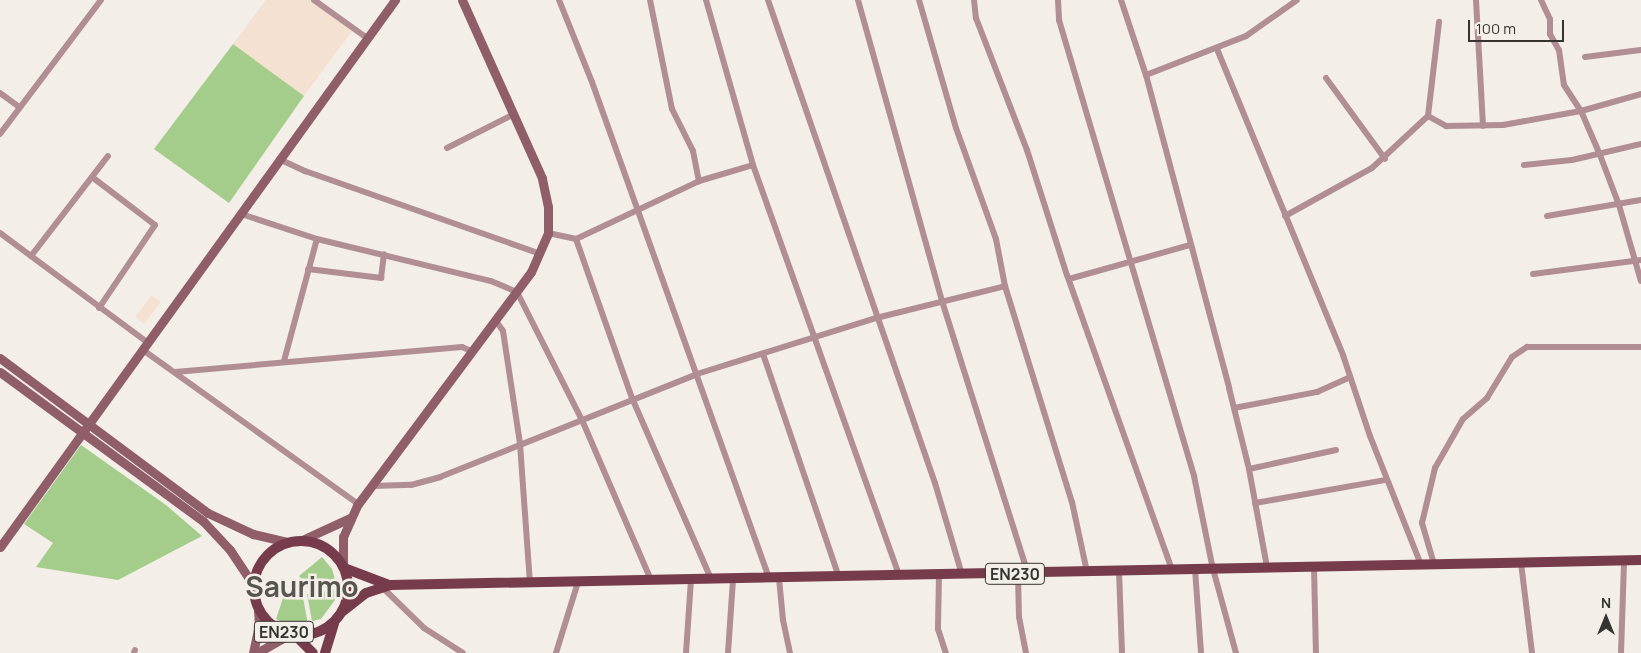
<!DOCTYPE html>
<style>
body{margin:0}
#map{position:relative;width:1641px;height:653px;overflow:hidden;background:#f4eee8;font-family:Manrope,sans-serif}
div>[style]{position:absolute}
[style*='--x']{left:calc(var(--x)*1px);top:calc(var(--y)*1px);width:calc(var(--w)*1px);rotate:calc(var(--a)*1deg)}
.industrial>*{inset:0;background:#f5e1d2}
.green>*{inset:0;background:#a4cd8c}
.street>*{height:6px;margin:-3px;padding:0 3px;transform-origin:3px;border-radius:3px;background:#b18d94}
.secondary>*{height:9px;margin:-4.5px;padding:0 4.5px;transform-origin:4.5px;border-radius:4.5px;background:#905e69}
.primary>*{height:10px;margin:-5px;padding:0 5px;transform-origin:5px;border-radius:5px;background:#773c4b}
.primary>.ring{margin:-5px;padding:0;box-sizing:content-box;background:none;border:10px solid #773c4b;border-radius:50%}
span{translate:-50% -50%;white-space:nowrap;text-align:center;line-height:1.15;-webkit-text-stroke:5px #f4eee8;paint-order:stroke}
.shield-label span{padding:1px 4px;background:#f4eee8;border:1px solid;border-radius:4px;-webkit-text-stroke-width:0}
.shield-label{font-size:16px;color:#363431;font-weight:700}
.town-label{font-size:28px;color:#58544f;font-weight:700}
.north{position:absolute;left:1581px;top:593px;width:50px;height:50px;-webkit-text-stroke:4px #f4eee8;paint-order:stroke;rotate:0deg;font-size:14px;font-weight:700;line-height:20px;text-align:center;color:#363431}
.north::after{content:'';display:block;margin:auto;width:18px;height:22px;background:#363431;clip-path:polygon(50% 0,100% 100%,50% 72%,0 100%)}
.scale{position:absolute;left:1468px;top:20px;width:96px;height:22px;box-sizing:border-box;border:2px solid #363431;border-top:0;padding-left:6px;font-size:15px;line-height:18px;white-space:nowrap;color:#363431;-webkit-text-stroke:4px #f4eee8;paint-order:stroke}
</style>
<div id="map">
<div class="industrial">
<i style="clip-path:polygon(266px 0,310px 0,352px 31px,304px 96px,233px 44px)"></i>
<i style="clip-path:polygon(152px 295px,161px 302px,144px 324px,135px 317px)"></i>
</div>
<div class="green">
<i style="clip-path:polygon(233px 44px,304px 96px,229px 203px,154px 149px)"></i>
<i style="clip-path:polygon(81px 445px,166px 505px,202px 536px,118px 580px,36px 567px,53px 543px,24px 524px)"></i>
<i style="clip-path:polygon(322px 557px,332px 569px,337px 586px,309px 589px,299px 576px)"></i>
<i style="clip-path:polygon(334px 590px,335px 600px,321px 619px,312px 621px,307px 594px)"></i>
<i style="clip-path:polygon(291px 591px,297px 597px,303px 597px,308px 625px,291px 626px,276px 619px,285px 592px)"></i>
</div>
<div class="street">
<i style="--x:314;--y:0;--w:65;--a:35.6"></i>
<i style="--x:559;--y:0;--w:88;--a:68.1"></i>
<i style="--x:592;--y:82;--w:527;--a:70.36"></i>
<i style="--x:650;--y:0;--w:111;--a:78.6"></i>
<i style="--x:672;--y:109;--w:47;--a:63.4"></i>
<i style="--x:693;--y:151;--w:31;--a:79"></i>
<i style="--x:706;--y:0;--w:172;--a:74.1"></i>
<i style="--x:753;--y:165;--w:435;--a:70.4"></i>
<i style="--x:768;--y:0;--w:511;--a:70.93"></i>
<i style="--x:935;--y:483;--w:96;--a:73.6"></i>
<i style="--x:858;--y:0;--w:313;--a:74.4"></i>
<i style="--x:942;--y:301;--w:286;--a:72.5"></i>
<i style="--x:919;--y:0;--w:133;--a:73.9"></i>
<i style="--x:956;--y:128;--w:118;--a:70.2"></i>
<i style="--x:996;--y:239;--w:48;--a:79.2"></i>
<i style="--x:1005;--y:286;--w:226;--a:72.8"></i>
<i style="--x:1072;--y:502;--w:72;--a:77.9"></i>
<i style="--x:974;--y:0;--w:18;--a:84"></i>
<i style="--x:976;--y:18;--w:142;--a:68.9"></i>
<i style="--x:1027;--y:150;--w:131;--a:72.3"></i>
<i style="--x:1067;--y:275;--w:313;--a:70.4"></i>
<i style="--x:1058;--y:0;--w:20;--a:87"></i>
<i style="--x:1059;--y:20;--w:476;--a:73.5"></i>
<i style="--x:1194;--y:476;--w:95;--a:78.5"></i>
<i style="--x:1213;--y:569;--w:87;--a:74.7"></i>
<i style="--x:1121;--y:0;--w:79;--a:71.6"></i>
<i style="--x:1146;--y:75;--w:324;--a:75.1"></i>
<i style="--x:1229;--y:388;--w:83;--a:76.1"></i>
<i style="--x:1249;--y:469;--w:100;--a:79.6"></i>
<i style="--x:1476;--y:0;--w:126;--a:86.8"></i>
<i style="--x:1541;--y:0;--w:21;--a:65"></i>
<i style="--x:1550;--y:19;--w:15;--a:90"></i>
<i style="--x:1550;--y:34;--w:18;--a:61"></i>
<i style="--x:1559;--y:50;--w:35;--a:82"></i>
<i style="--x:1564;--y:85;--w:31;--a:57"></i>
<i style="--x:1581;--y:111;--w:48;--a:66.6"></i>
<i style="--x:1600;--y:155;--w:53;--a:69.2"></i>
<i style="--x:1619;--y:205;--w:79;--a:73.9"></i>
<i style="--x:1217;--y:49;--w:331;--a:67.6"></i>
<i style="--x:1343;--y:355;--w:85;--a:71.6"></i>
<i style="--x:1370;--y:436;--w:139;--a:68.4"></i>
<i style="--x:1585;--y:57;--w:56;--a:-7.1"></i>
<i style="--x:1146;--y:75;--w:107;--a:-21.3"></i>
<i style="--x:1246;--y:36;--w:62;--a:-35.2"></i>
<i style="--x:1326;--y:78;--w:100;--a:53.9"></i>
<i style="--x:0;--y:93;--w:24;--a:36"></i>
<i style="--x:1428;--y:116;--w:21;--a:29"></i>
<i style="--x:1446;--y:126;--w:57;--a:-1"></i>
<i style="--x:1503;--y:125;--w:79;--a:-10.2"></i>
<i style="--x:1581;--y:111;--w:62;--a:-15.8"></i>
<i style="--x:0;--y:134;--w:168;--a:-53"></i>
<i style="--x:447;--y:148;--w:75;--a:-26.9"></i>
<i style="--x:279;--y:159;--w:29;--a:25"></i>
<i style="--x:305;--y:171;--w:250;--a:19.4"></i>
<i style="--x:1524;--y:165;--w:48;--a:-5.9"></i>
<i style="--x:1572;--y:160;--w:71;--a:-13.1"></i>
<i style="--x:92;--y:177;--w:79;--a:37.3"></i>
<i style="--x:155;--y:225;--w:100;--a:124"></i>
<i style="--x:241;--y:214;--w:80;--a:18.2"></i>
<i style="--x:317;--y:239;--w:179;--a:13.6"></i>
<i style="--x:491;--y:281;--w:28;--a:23"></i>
<i style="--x:517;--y:292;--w:144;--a:63.1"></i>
<i style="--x:582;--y:420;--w:174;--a:66.7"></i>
<i style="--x:1285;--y:216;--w:99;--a:-28.9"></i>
<i style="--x:1372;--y:168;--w:76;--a:-42.9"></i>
<i style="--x:1428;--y:116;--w:95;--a:-83.3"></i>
<i style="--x:1547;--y:216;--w:95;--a:-9.7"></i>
<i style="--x:0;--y:233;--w:184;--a:36.6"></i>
<i style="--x:548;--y:233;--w:29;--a:12"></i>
<i style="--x:576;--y:239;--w:136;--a:-25.2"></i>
<i style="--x:699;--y:181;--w:56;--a:-16.5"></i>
<i style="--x:576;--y:239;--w:169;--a:70.6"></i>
<i style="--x:632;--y:398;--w:197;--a:66.4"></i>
<i style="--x:31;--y:256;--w:126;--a:-52.4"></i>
<i style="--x:308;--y:269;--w:74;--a:7"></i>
<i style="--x:381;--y:278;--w:24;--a:-83"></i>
<i style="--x:1533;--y:274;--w:109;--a:-7.4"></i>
<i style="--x:1069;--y:279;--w:126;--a:-15.7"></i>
<i style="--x:496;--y:321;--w:12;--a:55"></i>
<i style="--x:503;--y:331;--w:114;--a:81.4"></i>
<i style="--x:520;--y:444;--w:139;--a:85.9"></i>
<i style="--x:143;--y:350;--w:264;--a:35.6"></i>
<i style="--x:763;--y:354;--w:236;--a:71.2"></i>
<i style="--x:284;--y:361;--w:126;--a:-74.9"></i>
<i style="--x:175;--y:372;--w:288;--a:-5"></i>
<i style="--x:462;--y:347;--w:12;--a:24"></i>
<i style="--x:1234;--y:408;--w:85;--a:-10.9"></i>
<i style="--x:1317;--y:392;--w:36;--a:-24"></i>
<i style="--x:1249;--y:469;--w:89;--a:-12.3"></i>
<i style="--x:373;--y:486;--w:38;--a:-2"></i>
<i style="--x:411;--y:485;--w:30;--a:-15"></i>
<i style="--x:440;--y:477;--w:277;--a:-21.8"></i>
<i style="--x:697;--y:374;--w:188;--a:-17.4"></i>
<i style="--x:876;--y:318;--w:133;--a:-13.9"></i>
<i style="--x:1255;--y:503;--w:133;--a:-10"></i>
<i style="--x:1521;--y:563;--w:91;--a:83"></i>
<i style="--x:1434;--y:564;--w:43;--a:-106.3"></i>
<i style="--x:1422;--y:523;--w:57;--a:-76.7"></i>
<i style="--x:1435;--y:468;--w:56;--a:-60.3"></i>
<i style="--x:1463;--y:419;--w:32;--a:-41"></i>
<i style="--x:1487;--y:398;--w:48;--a:-58.6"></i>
<i style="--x:1512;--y:357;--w:18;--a:-34"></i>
<i style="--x:1527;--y:347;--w:114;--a:0"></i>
<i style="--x:1314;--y:567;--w:86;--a:88.7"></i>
<i style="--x:1195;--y:569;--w:84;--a:85.9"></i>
<i style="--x:1119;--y:571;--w:82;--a:87.9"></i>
<i style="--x:1018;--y:574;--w:43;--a:88.7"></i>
<i style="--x:1019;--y:617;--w:37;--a:79"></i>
<i style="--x:939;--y:575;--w:54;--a:91.1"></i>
<i style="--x:938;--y:629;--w:25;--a:72"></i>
<i style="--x:779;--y:578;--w:42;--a:84.6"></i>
<i style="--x:783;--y:620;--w:34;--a:78"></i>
<i style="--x:382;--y:587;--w:59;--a:44.3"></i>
<i style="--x:424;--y:628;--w:46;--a:32.7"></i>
<i style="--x:134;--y:653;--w:3;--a:-72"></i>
<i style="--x:556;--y:653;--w:74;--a:-72.8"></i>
<i style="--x:686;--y:653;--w:73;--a:-86.1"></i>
<i style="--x:728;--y:653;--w:74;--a:-86.1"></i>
<i style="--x:1621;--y:653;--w:92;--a:-88.1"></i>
</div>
<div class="secondary">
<i style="--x:0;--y:358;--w:259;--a:36.7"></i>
<i style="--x:208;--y:513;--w:50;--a:25"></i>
<i style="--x:253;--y:534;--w:37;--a:13"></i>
<i style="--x:0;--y:372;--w:252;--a:36.3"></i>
<i style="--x:203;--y:521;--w:40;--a:47"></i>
<i style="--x:230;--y:550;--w:43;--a:56.3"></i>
<i style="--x:302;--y:540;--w:53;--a:-24.6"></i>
<i style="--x:0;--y:547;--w:675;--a:-54.17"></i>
<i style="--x:343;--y:566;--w:29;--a:-90"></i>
<i style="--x:343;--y:537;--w:36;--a:-66"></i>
<i style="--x:358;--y:504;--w:289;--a:-53.3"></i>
<i style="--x:531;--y:272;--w:43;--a:-66.4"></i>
<i style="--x:548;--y:233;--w:26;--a:-90"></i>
<i style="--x:548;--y:207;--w:30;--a:-102"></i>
<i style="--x:542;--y:178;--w:195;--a:-114.2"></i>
<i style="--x:253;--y:653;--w:29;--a:-78"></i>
<i style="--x:259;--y:625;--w:16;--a:-94"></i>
<i style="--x:257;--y:653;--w:38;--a:-30"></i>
</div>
<div class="primary">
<i class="ring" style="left:254px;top:541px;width:84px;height:84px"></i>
<i style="--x:344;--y:568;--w:48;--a:20.7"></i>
<i style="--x:343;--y:611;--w:29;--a:-38"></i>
<i style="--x:366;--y:593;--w:25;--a:-18"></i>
<i style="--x:390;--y:585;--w:1251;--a:-1.14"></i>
<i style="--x:295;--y:635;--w:25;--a:45"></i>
<i style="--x:325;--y:653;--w:31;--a:-73"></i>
</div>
<div class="shield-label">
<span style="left:1015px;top:574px">EN230</span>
<span style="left:284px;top:632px">EN230</span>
</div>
<div class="town-label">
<span style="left:302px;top:586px">Saurimo</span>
</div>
<div class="north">N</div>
<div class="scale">100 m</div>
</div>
